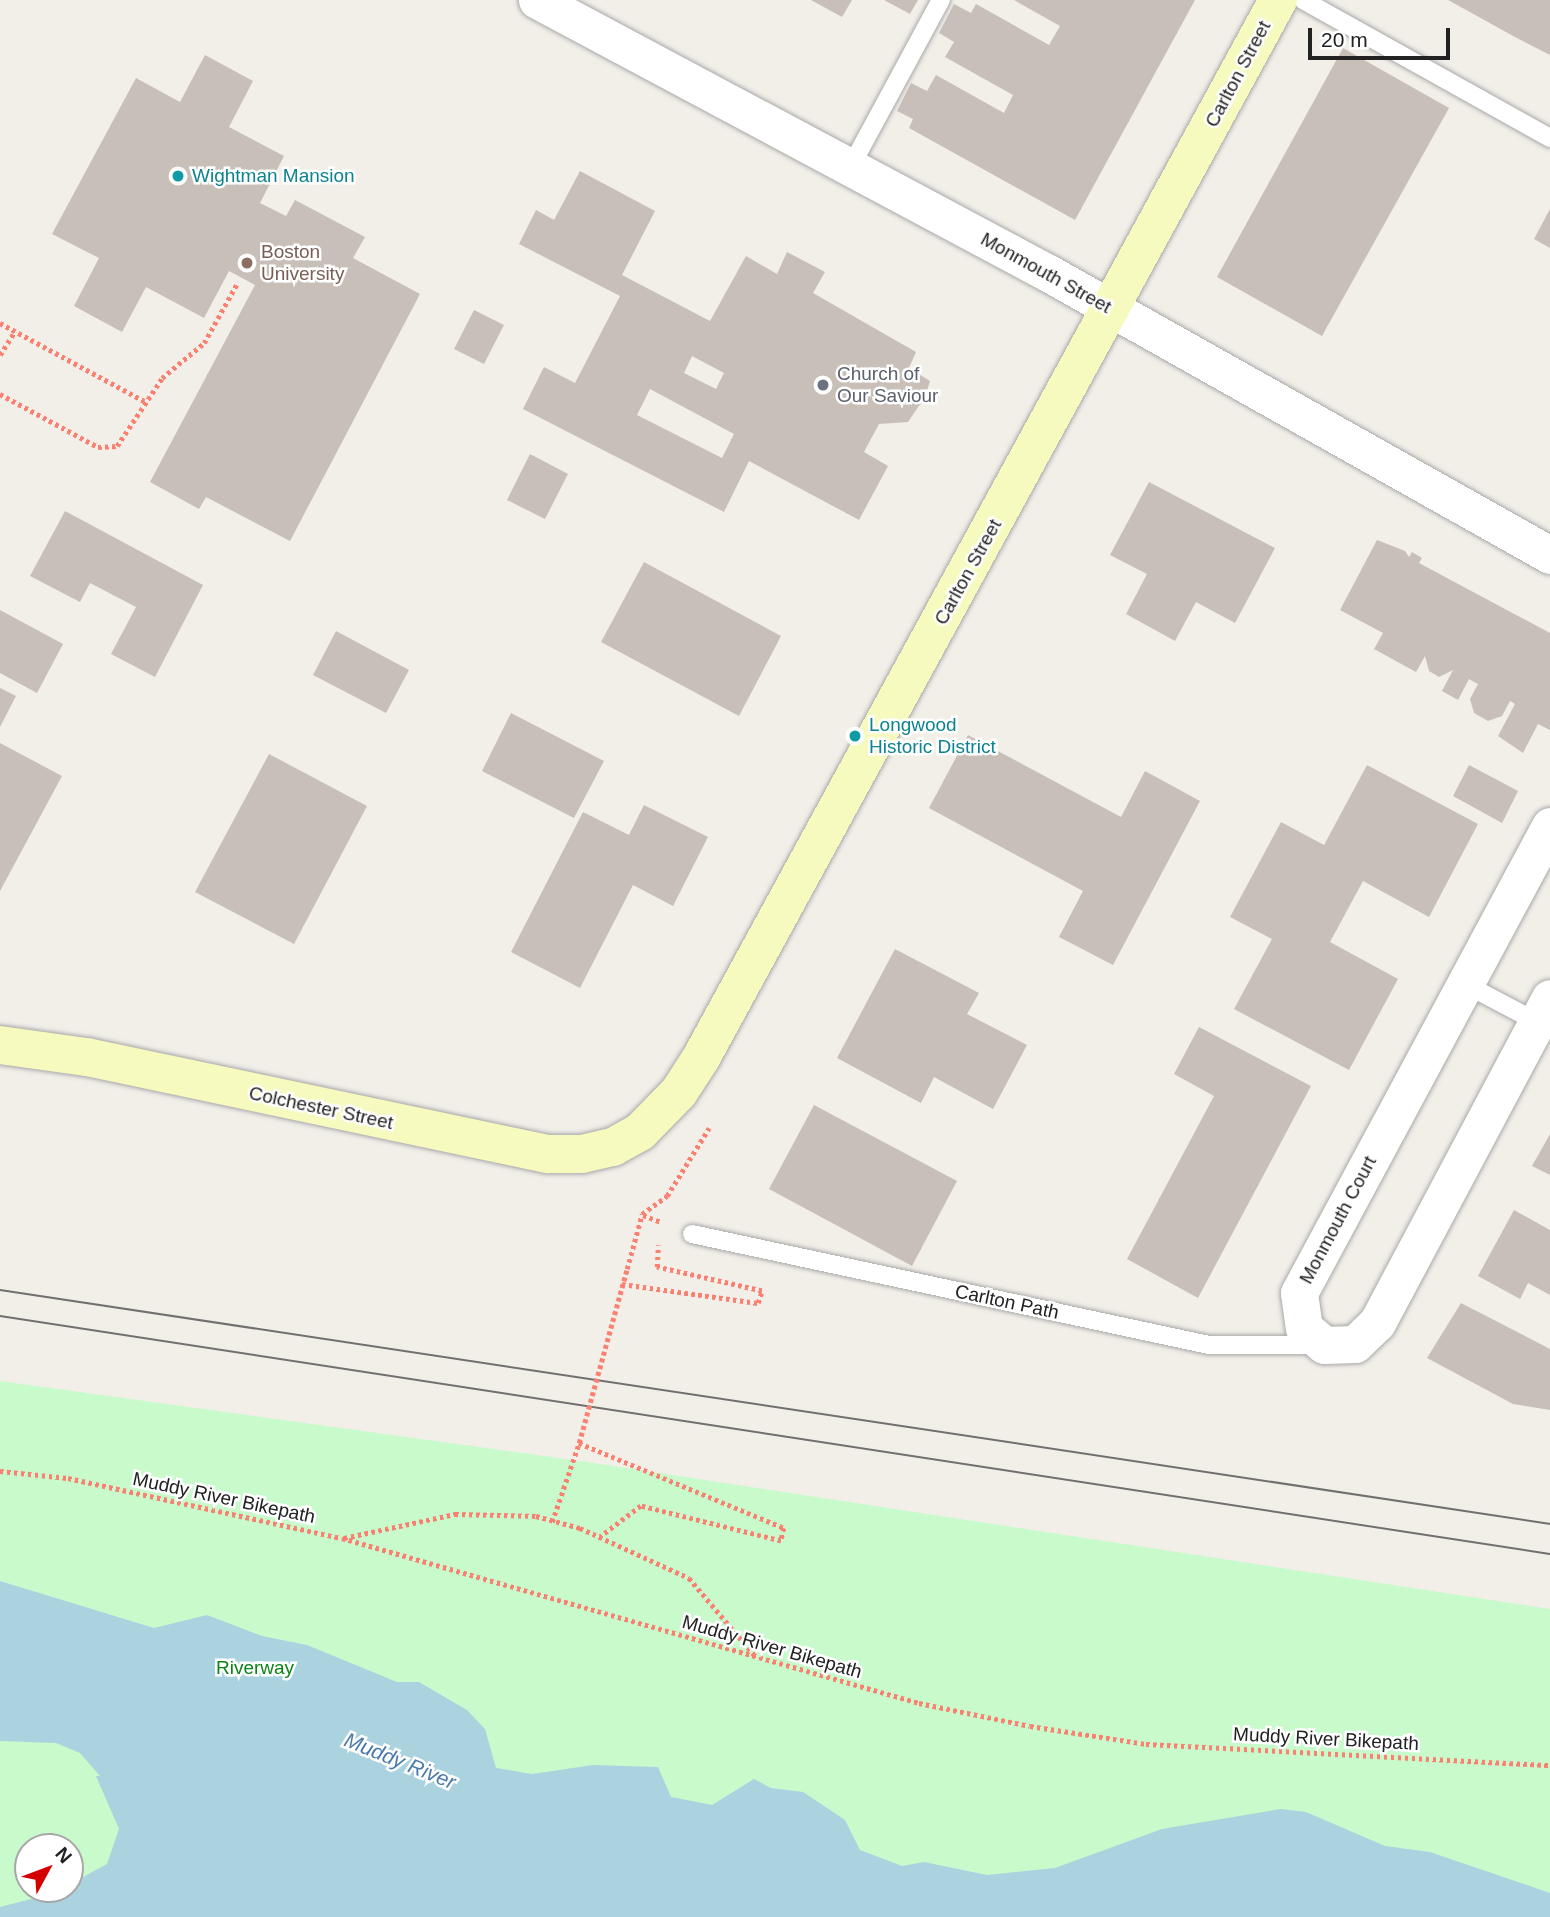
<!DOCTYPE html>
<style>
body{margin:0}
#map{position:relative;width:1550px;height:1917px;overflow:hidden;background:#f2efe9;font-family:Arial,sans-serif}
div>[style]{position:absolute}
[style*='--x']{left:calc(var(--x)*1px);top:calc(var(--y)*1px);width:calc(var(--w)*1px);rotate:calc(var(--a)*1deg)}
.park>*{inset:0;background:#c8facc}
.water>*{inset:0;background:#aad3df}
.building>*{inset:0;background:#c7bfb8}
.path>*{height:4.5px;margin-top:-2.25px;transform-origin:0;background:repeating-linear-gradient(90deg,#fa8072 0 3.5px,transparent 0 7px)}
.roads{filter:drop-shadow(0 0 2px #a9a9a9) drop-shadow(0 0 2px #a9a9a9)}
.service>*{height:18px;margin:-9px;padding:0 9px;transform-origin:9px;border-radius:9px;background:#fff}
.minor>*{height:37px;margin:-18.5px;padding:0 18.5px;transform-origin:18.5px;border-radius:18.5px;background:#fff}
.secondary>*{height:38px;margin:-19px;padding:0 19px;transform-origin:19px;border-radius:19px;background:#f7fabf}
.tram>*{height:2px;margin:-1px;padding:0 1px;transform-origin:1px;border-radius:1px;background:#707070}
.path-bridge>*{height:4.5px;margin-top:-2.25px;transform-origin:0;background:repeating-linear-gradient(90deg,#fa8072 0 3.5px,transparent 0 7px)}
.dots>*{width:19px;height:19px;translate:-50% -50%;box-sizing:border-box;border:4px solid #fff;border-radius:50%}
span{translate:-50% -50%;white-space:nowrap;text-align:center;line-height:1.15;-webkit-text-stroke:5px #fff;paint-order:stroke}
.street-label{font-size:19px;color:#222}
.culture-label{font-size:19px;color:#0d838f}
.left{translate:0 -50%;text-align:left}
.education-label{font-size:19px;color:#785e54}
.worship-label{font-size:19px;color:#5b616d}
.park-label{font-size:19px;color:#0c8416}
.water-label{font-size:21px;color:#4a7aab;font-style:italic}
.north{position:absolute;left:14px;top:1833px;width:70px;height:70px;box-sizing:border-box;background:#fff;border:2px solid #a7a7a7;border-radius:50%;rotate:49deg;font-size:19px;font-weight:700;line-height:28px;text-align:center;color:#222}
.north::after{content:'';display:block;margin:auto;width:24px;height:32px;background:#d40000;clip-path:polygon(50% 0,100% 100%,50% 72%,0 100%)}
.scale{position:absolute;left:1308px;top:28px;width:142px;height:32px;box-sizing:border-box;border:4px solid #222;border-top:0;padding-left:9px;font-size:21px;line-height:24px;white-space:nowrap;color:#222;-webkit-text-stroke:5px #fff;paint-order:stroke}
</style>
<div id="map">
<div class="park">
<i style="clip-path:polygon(evenodd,0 1381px,574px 1460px,1550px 1609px,1550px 1917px,0 1917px,0 1381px,28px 1847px,70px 1847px,70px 1889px,28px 1889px,28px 1847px)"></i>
</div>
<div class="water">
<i style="clip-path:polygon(0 1581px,154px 1628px,207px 1615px,262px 1636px,307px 1645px,397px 1682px,419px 1682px,467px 1710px,485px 1729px,496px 1768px,532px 1774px,593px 1765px,658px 1767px,671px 1797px,712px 1805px,754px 1779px,771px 1788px,803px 1792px,845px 1820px,860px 1850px,902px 1866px,924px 1862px,987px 1875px,1055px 1868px,1162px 1829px,1281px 1809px,1306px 1812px,1385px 1846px,1430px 1852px,1550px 1893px,1550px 1917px,0 1917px,0 1907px,70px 1889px,70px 1884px,107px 1864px,119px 1829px,96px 1776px,100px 1776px,80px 1753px,56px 1743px,0 1741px)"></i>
</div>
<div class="building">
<i style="clip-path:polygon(811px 0,852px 0,842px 17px)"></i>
<i style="clip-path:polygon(884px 0,918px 0,910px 14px)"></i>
<i style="clip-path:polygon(1014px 0,1195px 0,1075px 220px,909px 128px,913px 119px,897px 111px,911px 83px,927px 91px,936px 75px,1004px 113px,1013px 95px,945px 57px,954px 42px,939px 33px,954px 4px,971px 13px,976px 4px,1049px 45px,1060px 26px)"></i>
<i style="clip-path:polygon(1448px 0,1550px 0,1550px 55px,1515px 37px)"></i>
<i style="clip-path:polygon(1343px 48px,1449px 108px,1322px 336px,1217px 277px)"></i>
<i style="clip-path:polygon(205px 55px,253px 81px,229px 127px,284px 156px,260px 203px,286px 216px,295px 200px,365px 237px,353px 258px,420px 294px,290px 541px,206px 497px,199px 509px,150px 482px,255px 285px,229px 271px,204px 318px,146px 287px,122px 332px,74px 306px,99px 258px,52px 234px,136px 78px,180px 102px)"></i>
<i style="clip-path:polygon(evenodd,580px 171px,655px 211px,622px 275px,710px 321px,746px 256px,777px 274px,787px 252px,825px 272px,813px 293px,916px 352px,909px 368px,930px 381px,925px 397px,908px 422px,879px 424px,864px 452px,888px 466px,859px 520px,749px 461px,724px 512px,523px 409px,544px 367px,575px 383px,620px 296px,519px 244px,536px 210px,554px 220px,580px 171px,692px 356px,724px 373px,716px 389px,684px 373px,692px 356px,580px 171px,650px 389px,734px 434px,722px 458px,637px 415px,650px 389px)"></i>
<i style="clip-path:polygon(1550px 209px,1550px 248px,1534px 239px)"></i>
<i style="clip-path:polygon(474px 310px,504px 325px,484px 364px,454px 349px)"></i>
<i style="clip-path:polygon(530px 454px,568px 474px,545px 519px,507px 500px)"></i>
<i style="clip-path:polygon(1149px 482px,1275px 548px,1235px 623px,1196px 602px,1175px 641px,1126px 614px,1147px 574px,1110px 555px)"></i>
<i style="clip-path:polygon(65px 511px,203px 585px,155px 677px,111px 654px,136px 607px,90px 583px,80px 602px,30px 576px)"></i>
<i style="clip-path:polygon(1377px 540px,1405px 551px,1409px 557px,1412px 552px,1422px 558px,1419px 563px,1550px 633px,1550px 730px,1538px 724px,1523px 753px,1498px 736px,1515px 704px,1510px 701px,1502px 716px,1488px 721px,1474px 713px,1470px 699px,1478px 684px,1474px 682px,1469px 679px,1458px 700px,1442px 691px,1453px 670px,1439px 677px,1429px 671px,1425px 656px,1416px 672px,1374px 649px,1383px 633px,1340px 610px)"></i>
<i style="clip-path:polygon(644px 562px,781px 636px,739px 716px,601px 642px)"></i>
<i style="clip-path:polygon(0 610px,63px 644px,37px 693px,0 673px)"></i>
<i style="clip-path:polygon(336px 631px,409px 670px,386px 713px,313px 675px)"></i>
<i style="clip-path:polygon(0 688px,16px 696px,0 727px)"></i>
<i style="clip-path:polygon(511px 713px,604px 761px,574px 818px,482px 771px)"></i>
<i style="clip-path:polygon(968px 735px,1121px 817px,1145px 771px,1200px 801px,1113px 965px,1059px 937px,1083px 891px,929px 808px)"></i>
<i style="clip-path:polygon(0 743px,62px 776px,0 891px)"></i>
<i style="clip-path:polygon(269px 754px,367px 806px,294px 944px,195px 892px)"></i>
<i style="clip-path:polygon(1367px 765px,1478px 824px,1429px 917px,1363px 881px,1330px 942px,1398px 979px,1349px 1070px,1234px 1009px,1272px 939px,1230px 917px,1281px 822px,1324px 845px)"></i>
<i style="clip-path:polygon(1469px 765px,1518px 791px,1502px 823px,1453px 796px)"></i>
<i style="clip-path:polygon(644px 805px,708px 837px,673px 906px,633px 885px,580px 988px,511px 952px,583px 812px,629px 835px)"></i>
<i style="clip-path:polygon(895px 949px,979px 993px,967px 1014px,1027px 1045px,993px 1109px,934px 1077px,921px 1103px,837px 1058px)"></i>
<i style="clip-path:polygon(1199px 1027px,1311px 1086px,1198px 1298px,1127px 1259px,1214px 1096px,1174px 1074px)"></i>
<i style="clip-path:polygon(814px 1105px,957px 1181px,912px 1266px,769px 1189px)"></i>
<i style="clip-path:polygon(1550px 1134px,1550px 1175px,1532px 1166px)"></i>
<i style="clip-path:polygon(1514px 1210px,1550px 1230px,1550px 1295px,1528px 1283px,1520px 1299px,1478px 1276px)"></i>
<i style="clip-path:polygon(1461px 1303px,1550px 1349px,1550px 1410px,1513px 1404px,1427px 1358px)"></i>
</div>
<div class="path">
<i style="--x:0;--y:323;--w:164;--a:28.4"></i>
<i style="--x:0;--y:355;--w:28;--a:-58"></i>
<i style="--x:0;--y:394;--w:111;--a:28.4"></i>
<i style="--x:98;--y:447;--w:19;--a:-3"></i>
<i style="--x:117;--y:446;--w:82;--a:-56.5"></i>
<i style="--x:162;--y:378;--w:55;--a:-39.8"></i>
<i style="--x:204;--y:343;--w:70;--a:-60.9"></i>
<i style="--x:642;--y:1214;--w:31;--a:-36"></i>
<i style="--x:667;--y:1196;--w:80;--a:-58.3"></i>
<i style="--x:643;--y:1215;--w:19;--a:21"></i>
<i style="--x:627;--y:1269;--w:57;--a:-74.7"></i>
<i style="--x:622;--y:1284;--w:137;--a:8"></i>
<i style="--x:758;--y:1303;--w:13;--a:-72"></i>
<i style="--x:762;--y:1291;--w:108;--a:-167.1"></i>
<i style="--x:657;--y:1267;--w:22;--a:-87"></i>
<i style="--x:0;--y:1471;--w:68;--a:5.9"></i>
<i style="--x:68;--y:1478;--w:280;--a:12.4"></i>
<i style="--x:342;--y:1538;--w:600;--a:15.96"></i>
<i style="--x:919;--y:1703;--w:113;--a:11.7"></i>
<i style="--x:1030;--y:1726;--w:117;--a:8.8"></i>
<i style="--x:1146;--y:1744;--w:405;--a:3"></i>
<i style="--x:552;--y:1522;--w:83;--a:-71.1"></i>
<i style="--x:579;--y:1443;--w:222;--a:22.5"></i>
<i style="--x:784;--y:1528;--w:13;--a:103"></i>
<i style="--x:781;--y:1541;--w:144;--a:-166"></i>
<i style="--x:641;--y:1506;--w:51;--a:142.9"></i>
<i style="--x:344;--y:1538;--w:114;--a:-12.2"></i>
<i style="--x:455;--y:1514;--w:81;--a:1.4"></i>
<i style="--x:536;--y:1516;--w:46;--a:15.3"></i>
<i style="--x:580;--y:1528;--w:120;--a:24.6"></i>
<i style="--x:689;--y:1578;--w:104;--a:49.7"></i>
</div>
<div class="roads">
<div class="service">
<i style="--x:1303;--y:0;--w:283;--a:29.2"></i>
<i style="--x:850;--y:168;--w:191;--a:-61.6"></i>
<i style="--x:1465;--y:984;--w:81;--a:27.8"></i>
<i style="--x:692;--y:1234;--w:529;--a:12.12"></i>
<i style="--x:1209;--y:1345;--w:108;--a:0"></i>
</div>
<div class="minor">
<i style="--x:537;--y:0;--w:582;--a:28.11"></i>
<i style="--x:1050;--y:274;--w:574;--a:29.34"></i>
<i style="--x:1550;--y:826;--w:530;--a:118.26"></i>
<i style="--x:1299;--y:1293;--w:35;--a:82"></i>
<i style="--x:1304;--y:1328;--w:26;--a:40"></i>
<i style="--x:1324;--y:1345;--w:31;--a:-2"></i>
<i style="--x:1355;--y:1344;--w:30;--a:-44"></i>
<i style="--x:1377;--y:1323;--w:368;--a:-62"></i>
</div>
<div class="secondary">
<i style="--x:0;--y:1045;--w:88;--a:7.9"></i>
<i style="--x:87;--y:1057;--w:471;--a:11.9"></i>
<i style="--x:548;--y:1154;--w:34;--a:0"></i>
<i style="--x:582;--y:1154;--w:32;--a:-13"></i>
<i style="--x:613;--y:1147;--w:31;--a:-29"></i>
<i style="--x:640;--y:1132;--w:56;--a:-45.7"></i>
<i style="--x:679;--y:1092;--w:40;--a:-57.1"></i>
<i style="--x:701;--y:1058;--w:1205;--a:-61.39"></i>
</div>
</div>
<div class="tram">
<i style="--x:0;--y:1290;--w:1568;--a:8.58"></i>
<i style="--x:0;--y:1316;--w:1568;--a:8.73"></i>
</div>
<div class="path-bridge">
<i style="--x:579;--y:1443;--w:180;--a:-74.6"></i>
</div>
<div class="dots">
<i style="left:178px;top:176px;background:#0f9aa8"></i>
<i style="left:247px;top:263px;background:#8d6e63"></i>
<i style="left:823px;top:385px;background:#6b7280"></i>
<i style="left:855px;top:736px;background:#0f9aa8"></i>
</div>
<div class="street-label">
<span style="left:1238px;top:74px;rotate:-62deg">Carlton Street</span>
<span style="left:1046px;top:273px;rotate:29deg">Monmouth Street</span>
<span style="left:968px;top:572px;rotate:-61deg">Carlton Street</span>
<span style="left:321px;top:1108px;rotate:12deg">Colchester Street</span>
<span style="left:1338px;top:1220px;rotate:-62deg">Monmouth Court</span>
<span style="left:1007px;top:1302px;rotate:12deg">Carlton Path</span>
<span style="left:224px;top:1498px;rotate:12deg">Muddy River Bikepath</span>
<span style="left:772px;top:1647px;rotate:16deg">Muddy River Bikepath</span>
<span style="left:1326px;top:1739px;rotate:3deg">Muddy River Bikepath</span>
</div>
<div class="culture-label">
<span class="left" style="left:192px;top:176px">Wightman Mansion</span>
<span class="left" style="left:869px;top:736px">Longwood<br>Historic District</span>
</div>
<div class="education-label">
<span class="left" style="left:261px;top:263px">Boston<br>University</span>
</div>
<div class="worship-label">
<span class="left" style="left:837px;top:385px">Church of<br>Our Saviour</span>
</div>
<div class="park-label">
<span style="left:255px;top:1668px">Riverway</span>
</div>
<div class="water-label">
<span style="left:400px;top:1761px;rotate:22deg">Muddy River</span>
</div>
<div class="north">N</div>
<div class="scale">20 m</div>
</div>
